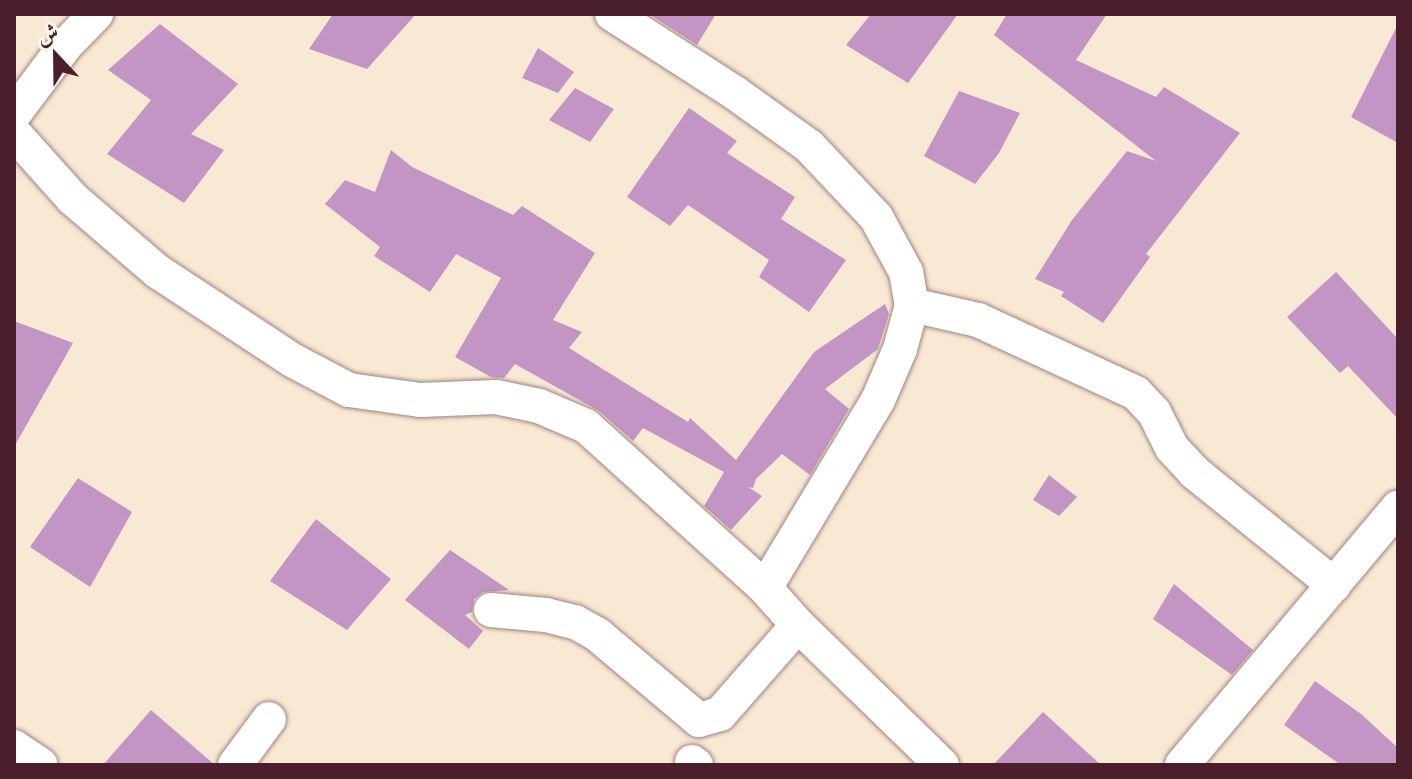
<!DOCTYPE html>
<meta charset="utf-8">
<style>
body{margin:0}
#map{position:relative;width:1412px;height:779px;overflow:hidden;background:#f8e9d4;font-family:"Gentium Book Plus",Amiri,serif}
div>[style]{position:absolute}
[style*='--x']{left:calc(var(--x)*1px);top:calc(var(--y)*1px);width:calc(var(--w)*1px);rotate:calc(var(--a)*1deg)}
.building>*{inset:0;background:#c395c4}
.roads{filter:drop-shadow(0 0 2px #a18480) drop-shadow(0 0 2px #a18480)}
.street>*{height:34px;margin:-17px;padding:0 17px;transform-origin:17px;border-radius:17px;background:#fff}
span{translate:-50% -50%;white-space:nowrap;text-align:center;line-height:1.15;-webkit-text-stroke:6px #fbf7ec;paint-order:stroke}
.frame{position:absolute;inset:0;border:16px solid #4a1f2b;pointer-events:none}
.north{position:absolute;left:16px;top:16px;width:80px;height:80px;-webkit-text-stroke:6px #fbf7ec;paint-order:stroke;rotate:338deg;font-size:22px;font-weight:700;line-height:32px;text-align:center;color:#4a1f2b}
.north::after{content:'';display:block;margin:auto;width:28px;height:36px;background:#4a1f2b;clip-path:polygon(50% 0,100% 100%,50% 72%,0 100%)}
</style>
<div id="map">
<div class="building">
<i style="clip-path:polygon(333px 14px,416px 14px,367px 69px,309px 49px)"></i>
<i style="clip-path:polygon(649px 14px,716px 14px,697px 45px)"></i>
<i style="clip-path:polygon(871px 14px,958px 14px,908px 83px,846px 45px)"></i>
<i style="clip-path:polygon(1007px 14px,1107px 14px,1076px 60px,1156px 97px,1164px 87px,1240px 133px,1146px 254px,1150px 257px,1103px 323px,1061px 296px,1064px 292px,1035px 279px,1072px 220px,1127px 151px,1156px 161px,994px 35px)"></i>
<i style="clip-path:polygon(160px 24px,238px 84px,191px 134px,224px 150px,184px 203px,107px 154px,151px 100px,108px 70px)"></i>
<i style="clip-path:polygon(1398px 24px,1398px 143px,1351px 117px)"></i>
<i style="clip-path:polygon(538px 48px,574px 72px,558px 93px,522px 78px)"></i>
<i style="clip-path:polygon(575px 88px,614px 109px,590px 142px,549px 120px)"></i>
<i style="clip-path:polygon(959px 91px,1020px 113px,999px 153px,975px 184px,924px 156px)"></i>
<i style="clip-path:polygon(689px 108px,737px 141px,727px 153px,795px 197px,781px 219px,846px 260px,809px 312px,759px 277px,769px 260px,688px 205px,670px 226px,627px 197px)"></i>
<i style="clip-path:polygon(391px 150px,412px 167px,513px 215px,522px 206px,595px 253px,553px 320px,582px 332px,569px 348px,688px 422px,690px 418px,736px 460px,814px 352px,885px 304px,889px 314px,878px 349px,825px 389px,849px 409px,810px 475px,782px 454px,756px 479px,753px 488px,748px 487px,762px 496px,731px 530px,704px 506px,724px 472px,643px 428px,633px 441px,599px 411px,515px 364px,504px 378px,491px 377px,455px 357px,501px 278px,456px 254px,430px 292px,374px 256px,380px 247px,325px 204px,345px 180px,375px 192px)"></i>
<i style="clip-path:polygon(1336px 272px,1398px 339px,1398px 419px,1348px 366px,1340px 373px,1287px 317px)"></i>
<i style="clip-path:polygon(14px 321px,73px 343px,14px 447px)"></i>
<i style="clip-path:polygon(1049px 475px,1077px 497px,1059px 516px,1033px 500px)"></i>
<i style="clip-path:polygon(78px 478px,132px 512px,90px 587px,30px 547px)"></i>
<i style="clip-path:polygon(316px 519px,391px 579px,347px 630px,270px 581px)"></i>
<i style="clip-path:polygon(450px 550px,509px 590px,483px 592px,474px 599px,472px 612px,465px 615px,483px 631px,469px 649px,405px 600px)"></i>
<i style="clip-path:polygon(1174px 584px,1253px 650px,1232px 675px,1153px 619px)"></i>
<i style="clip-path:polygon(1315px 681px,1361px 714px,1398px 748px,1398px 765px,1341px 765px,1284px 725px)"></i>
<i style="clip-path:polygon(151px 710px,215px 765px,103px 765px)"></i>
<i style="clip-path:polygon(1043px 712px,1101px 765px,993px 765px)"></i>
</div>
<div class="roads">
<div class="street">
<i style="--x:612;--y:14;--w:146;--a:32.7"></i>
<i style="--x:735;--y:93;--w:91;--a:35.6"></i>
<i style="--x:809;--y:146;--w:98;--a:46.7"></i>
<i style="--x:876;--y:217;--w:63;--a:61.4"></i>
<i style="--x:906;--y:272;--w:34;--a:80"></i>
<i style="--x:912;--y:305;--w:46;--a:105.3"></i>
<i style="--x:900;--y:349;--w:56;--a:113.3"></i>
<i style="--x:878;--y:400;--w:219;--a:121"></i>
<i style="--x:14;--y:114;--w:85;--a:-53.1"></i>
<i style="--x:65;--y:46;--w:45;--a:-45.9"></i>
<i style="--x:14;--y:133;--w:89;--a:48.2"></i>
<i style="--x:73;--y:199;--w:111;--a:40.6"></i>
<i style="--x:157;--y:271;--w:162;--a:33.4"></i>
<i style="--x:292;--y:360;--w:64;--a:27.8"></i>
<i style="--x:349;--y:390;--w:72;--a:8"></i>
<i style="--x:420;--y:400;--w:76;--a:-2.3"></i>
<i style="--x:496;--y:397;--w:44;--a:11.8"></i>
<i style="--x:539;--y:406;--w:51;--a:23.1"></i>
<i style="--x:586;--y:426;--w:241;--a:42.1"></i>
<i style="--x:765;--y:588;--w:50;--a:48.3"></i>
<i style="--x:798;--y:625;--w:201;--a:44.2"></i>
<i style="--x:912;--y:305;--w:68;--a:12.8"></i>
<i style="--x:978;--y:320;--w:174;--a:24.8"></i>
<i style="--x:1136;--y:393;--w:26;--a:47"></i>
<i style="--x:1154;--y:412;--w:40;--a:63.4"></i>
<i style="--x:1172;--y:448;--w:33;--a:47"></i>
<i style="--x:1194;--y:472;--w:180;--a:38.9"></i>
<i style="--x:491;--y:610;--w:55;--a:5.2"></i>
<i style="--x:546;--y:615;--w:30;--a:14"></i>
<i style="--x:575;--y:622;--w:26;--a:29"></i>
<i style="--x:598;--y:635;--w:132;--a:40.1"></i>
<i style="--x:699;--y:720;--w:22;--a:-16"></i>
<i style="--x:720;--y:714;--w:118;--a:-48.8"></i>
<i style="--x:14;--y:747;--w:32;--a:34"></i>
<i style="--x:692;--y:762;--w:5;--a:37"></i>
<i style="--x:235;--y:765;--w:57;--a:-53.5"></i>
<i style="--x:1182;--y:765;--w:336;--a:-50"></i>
</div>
</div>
<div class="frame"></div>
<div class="north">ش</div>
</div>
